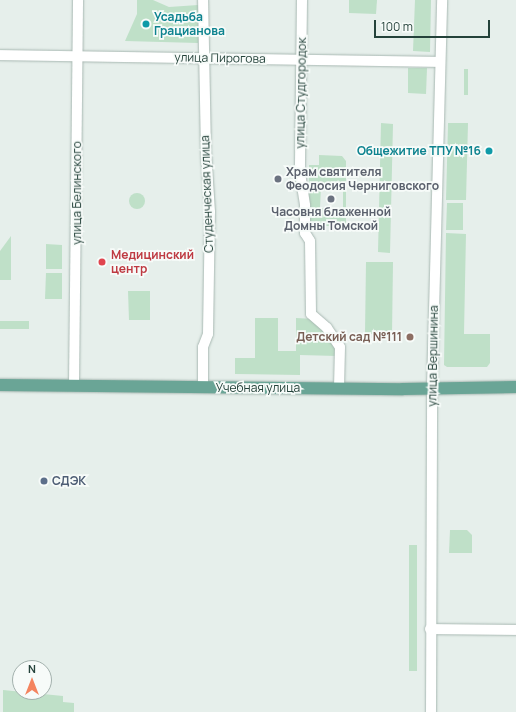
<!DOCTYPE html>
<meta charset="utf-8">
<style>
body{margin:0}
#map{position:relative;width:516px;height:712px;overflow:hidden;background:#e6efeb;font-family:Manrope,sans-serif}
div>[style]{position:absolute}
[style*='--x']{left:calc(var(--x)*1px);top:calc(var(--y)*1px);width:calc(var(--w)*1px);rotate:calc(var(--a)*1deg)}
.green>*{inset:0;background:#bfe0c8}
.round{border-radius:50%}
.roads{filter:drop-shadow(0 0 1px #a8b8b2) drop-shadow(0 0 1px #a8b8b2)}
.minor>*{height:10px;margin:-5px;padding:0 5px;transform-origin:5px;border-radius:5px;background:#fff}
.major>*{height:12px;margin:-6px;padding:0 6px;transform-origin:6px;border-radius:6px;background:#6aa596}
.dots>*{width:11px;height:11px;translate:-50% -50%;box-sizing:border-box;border:2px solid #f7fbf9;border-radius:50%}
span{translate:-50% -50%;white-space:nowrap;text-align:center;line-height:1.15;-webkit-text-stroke:3.5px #f7fbf9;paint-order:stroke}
.culture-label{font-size:12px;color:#0d838f;font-weight:700}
.left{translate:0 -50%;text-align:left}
.right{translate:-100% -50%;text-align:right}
.street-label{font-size:12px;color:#24423a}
.worship-label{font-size:12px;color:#5b616d;font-weight:700}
.health-label{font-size:12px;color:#be3a42;font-weight:700}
.education-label{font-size:12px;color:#785e54;font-weight:700}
.service-label{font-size:12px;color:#4e5e75;font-weight:700}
.north{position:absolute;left:12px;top:660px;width:40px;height:40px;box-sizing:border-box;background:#f7fbf9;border:1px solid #a3b1ad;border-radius:50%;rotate:0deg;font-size:11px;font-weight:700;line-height:16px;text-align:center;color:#24423a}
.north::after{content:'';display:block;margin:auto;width:14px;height:18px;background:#f4845f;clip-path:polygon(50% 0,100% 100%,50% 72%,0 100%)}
.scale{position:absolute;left:374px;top:20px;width:116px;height:18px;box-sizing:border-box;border:2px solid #24423a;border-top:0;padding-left:5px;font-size:12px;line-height:14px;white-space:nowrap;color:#24423a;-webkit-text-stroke:3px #f7fbf9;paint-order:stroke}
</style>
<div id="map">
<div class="green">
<i style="clip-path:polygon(137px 0,153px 0,169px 7px,198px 5px,198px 43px,125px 41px,137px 14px)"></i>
<i style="clip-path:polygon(349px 0,377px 0,376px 14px,349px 13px)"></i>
<i style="clip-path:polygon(415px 0,431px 0,430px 52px,413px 51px)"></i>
<i style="clip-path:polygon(408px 68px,427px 68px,426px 94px,408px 93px)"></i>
<i style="clip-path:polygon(464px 69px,468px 69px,468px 95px,464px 95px)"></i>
<i style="clip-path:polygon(381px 123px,393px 124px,390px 253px,378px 252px)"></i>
<i style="clip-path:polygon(448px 123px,468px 123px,466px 200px,446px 200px)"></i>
<i style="clip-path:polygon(evenodd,319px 155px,342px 156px,346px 161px,346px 226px,309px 226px,309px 165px,319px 165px,319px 155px,321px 186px,343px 187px,343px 208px,320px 208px,321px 186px)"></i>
<i class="round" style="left:129px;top:193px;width:16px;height:16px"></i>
<i style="clip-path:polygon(447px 203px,463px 203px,463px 230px,446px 230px)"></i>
<i style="clip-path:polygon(446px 233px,466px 234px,464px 334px,490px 334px,490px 363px,487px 367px,447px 367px,444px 365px)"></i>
<i style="clip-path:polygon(11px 236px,11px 280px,0 280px,0 251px)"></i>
<i style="clip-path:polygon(46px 244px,62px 245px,62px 269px,46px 269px)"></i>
<i style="clip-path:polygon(366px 262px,393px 262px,392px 334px,365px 334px)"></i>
<i style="clip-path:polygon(46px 273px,62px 273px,62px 299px,45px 299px)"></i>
<i style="clip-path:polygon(128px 291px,150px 291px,150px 320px,129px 320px)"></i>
<i style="clip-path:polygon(255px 318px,278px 318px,278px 351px,296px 351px,296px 318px,314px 319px,335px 347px,337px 356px,300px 355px,300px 375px,235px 374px,235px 358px,255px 358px)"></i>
<i style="clip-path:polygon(0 321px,29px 321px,29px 329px,0 329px)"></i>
<i style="clip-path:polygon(450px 530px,467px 530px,472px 535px,472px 553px,449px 553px)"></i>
<i style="clip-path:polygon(409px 545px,417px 545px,417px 671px,409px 671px)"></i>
<i style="clip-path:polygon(3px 690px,63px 696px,63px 702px,74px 703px,74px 712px,3px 712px)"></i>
</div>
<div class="roads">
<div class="minor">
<i style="--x:302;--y:0;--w:173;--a:90.7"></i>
<i style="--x:300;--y:173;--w:33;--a:81"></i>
<i style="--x:305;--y:206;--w:27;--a:90"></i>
<i style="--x:305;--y:233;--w:9;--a:58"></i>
<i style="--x:310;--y:241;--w:73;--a:89.2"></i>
<i style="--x:311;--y:314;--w:21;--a:41"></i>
<i style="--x:327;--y:328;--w:23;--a:56"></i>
<i style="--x:340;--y:347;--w:42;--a:91.4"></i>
<i style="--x:0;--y:55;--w:440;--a:0.9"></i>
<i style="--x:74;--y:386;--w:386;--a:-89.4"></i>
<i style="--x:203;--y:388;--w:41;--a:-90"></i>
<i style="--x:203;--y:347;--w:14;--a:-69"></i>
<i style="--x:208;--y:334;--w:122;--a:-89.1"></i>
<i style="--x:210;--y:212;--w:60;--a:-93.8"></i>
<i style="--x:206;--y:152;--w:152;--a:-91.1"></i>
<i style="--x:430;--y:629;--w:86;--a:0.7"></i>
<i style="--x:431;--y:712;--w:324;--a:-89.8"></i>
<i style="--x:432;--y:388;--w:388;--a:-88.5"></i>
</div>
<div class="major">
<i style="--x:0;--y:385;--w:403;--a:0.6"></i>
<i style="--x:403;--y:389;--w:113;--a:-1"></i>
</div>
</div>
<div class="dots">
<i style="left:146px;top:24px;background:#0f9aa8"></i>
<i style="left:489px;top:151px;background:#0f9aa8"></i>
<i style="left:278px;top:179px;background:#6b7280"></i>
<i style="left:331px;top:199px;background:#6b7280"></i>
<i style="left:102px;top:262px;background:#e0444e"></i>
<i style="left:410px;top:337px;background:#8d6e63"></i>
<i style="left:44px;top:481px;background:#5c6f8a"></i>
</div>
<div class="culture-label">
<span class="left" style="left:154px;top:24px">Усадьба<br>Грацианова</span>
<span class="right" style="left:481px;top:151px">Общежитие ТПУ №16</span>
</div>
<div class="street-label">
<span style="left:220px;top:58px;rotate:1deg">улица Пирогова</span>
<span style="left:301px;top:93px;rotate:-89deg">улица Студгородок</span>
<span style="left:77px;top:193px;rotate:-90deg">улица Белинского</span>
<span style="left:207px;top:194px;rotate:-92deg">Студенческая улица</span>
<span style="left:433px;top:356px;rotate:-89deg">улица Вершинина</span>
<span style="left:258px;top:388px">Учебная улица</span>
</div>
<div class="worship-label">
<span class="left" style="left:286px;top:179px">Храм святителя<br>Феодосия Черниговского</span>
<span style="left:331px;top:219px">Часовня блаженной<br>Домны Томской</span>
</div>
<div class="health-label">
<span class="left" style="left:111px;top:262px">Медицинский<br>центр</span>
</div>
<div class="education-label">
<span class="right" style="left:402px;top:337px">Детский сад №111</span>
</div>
<div class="service-label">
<span class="left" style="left:52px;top:481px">СДЭК</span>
</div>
<div class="north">N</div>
<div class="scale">100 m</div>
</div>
